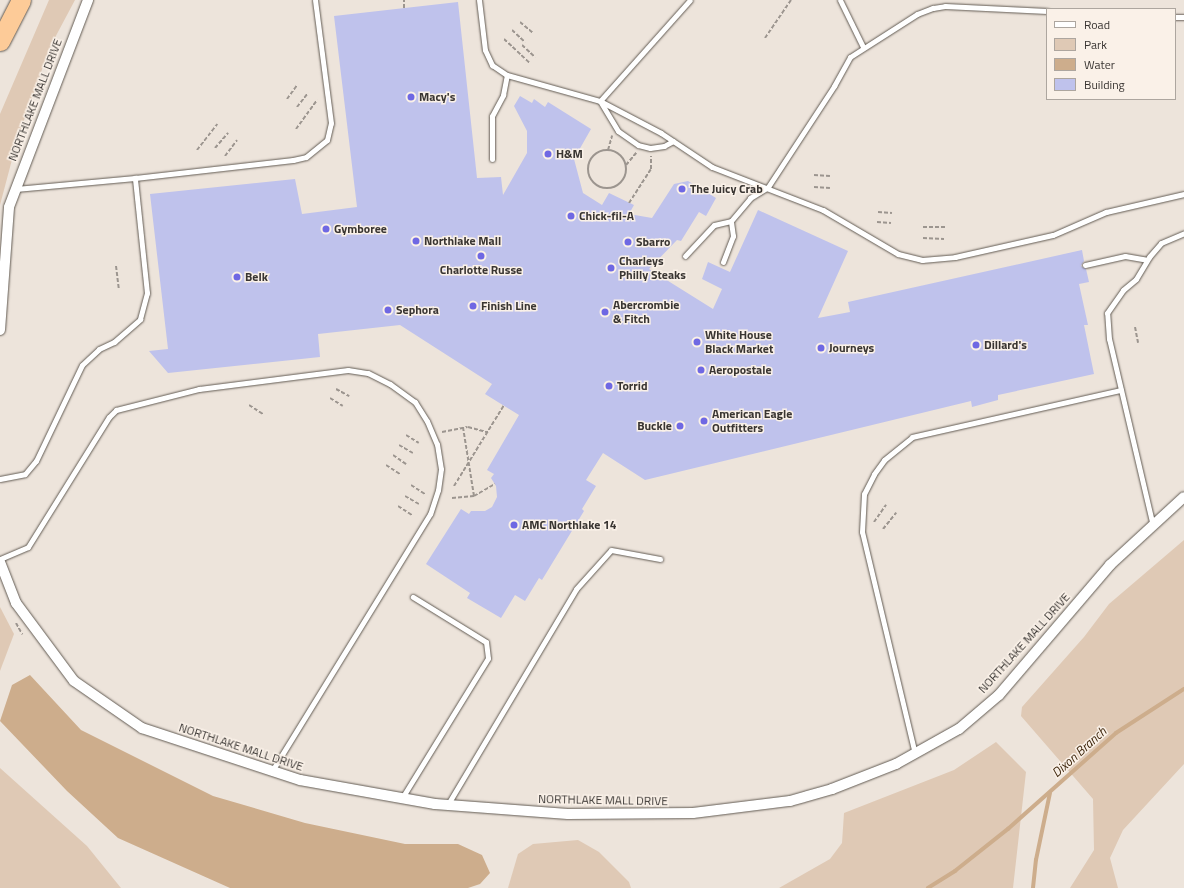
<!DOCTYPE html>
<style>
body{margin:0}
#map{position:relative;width:1184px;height:888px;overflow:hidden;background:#ede4db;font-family:"Titillium Web",sans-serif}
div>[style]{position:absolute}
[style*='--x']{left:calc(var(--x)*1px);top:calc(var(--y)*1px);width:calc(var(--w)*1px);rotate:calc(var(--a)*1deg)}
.green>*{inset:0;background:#dfc9b5}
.water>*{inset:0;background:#cdad8c}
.stream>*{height:3.5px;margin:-1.75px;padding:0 1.75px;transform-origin:1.75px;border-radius:1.75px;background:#cdad8c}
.building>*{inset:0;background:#bfc2ec}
.path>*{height:2px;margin-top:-1px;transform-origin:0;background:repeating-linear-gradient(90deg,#9c958f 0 4px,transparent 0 6px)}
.path>.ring{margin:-1px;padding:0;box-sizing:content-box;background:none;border:2px solid #9c958f;border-radius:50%}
.roads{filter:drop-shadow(0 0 1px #625b53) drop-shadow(0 0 1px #625b53)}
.service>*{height:5px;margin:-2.5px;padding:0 2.5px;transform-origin:2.5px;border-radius:2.5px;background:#fff}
.minor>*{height:10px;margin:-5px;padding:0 5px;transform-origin:5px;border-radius:5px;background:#fff}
.motorway>*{height:19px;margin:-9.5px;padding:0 9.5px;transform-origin:9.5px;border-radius:9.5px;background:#fdcb98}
.dots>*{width:11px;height:11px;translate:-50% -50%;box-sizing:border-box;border:2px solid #faf1e8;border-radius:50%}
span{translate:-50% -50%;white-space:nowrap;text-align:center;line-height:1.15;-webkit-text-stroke:3px #faf1e8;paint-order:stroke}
.poi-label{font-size:12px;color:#393532;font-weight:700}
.left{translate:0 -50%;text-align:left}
.right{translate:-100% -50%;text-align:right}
.street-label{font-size:12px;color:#393532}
.water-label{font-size:13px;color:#3e260c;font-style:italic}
.legend{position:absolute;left:1046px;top:8px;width:130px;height:92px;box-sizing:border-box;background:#faf1e8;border:1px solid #ada69f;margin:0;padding:5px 7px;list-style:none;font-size:12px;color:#393532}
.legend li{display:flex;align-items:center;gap:8px;height:20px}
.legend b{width:20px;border:1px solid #ada69f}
</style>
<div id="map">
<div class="green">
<i style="clip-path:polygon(49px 0,75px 0,50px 47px,18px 137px,0 205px,0 114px)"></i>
<i style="clip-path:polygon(1184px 540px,1184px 764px,1123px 830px,1110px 858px,1118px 888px,1070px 888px,1094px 850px,1093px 799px,1021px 716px,1022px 707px,1084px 637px,1109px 604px)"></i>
<i style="clip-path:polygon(0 607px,14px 634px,0 671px)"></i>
<i style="clip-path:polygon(996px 742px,1026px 772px,1013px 888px,779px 888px,830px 859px,842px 843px,844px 813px,954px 770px)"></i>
<i style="clip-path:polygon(0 768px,87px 846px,121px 888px,0 888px)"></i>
<i style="clip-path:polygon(578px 840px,599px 852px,629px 882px,631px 888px,508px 888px,518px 854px,533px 844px)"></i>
</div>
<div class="water">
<i style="clip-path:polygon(30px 675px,81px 730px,213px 796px,305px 823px,405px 844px,458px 844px,482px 855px,490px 873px,480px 884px,468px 888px,230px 888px,118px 838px,67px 791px,0 721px,12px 685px)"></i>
</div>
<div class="stream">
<i style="--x:928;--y:888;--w:32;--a:-32"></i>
<i style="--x:955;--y:871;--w:68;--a:-38.4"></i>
<i style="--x:1008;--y:829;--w:144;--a:-41.6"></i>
<i style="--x:1116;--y:733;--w:81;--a:-32.9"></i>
<i style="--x:1033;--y:888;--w:28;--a:-84"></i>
<i style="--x:1036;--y:860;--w:68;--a:-78.2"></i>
</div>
<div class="building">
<i style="clip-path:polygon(458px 2px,477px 178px,501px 177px,503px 195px,527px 153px,527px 131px,514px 106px,520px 96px,532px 103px,534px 99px,545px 107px,548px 102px,591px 129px,574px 159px,583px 193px,602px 205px,609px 193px,634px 205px,629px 214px,652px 218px,674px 184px,688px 181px,716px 198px,706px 216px,699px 212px,681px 241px,677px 240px,649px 269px,713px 309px,722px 289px,702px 279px,708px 262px,730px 272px,758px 210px,848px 251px,818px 318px,850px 312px,848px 302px,1082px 250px,1084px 261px,1081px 266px,1086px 269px,1089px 282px,1079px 284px,1088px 325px,1084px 325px,1094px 374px,998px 395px,998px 400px,972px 407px,971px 401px,645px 480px,603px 453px,586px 480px,596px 486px,582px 509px,584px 511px,542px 580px,539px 578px,525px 601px,515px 595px,501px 618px,467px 598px,470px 593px,426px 564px,461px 509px,469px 514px,471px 511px,485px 511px,492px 507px,497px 497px,496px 486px,491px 478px,494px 474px,487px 470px,519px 415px,485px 394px,492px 384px,400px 325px,318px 334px,320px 357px,168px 373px,149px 351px,168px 349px,150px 194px,295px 179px,302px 214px,357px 207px,334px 16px)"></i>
</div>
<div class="path">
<i style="--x:404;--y:8;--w:8;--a:-90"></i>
<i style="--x:520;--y:22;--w:17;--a:40"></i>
<i style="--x:512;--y:30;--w:18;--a:43"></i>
<i style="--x:765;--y:38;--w:46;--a:-55.6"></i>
<i style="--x:504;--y:39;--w:35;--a:43"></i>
<i style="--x:522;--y:45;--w:18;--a:43"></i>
<i style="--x:287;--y:99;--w:17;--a:-54"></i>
<i style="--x:297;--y:107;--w:18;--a:-52"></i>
<i style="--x:296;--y:129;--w:36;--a:-54"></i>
<i style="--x:215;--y:148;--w:20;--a:-49"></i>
<i style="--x:197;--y:150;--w:33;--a:-52"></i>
<i style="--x:608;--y:150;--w:15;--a:-74"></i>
<i class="ring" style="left:588px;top:150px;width:36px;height:36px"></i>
<i style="--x:225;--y:156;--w:20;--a:-53"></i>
<i style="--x:626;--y:165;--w:16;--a:-50"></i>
<i style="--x:814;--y:175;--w:16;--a:4"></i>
<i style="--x:814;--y:187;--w:16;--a:4"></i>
<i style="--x:629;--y:203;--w:40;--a:-57.1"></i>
<i style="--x:651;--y:169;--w:13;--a:-90"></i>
<i style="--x:878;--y:212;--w:14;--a:4"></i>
<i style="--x:877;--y:222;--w:14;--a:4"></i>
<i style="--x:923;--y:227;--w:22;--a:0"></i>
<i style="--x:923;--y:238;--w:21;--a:3"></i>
<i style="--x:116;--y:266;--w:23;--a:83"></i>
<i style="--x:1135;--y:327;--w:16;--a:79"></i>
<i style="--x:336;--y:389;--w:15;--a:28"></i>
<i style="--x:330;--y:398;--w:15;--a:32"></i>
<i style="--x:249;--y:405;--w:17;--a:33"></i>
<i style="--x:442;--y:432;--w:26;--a:-11"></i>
<i style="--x:468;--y:427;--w:20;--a:15"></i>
<i style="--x:406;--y:435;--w:15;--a:32"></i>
<i style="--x:399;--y:445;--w:16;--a:30"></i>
<i style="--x:393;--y:455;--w:16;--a:35"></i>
<i style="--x:386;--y:465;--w:17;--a:33"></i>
<i style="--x:411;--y:485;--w:17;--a:33"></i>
<i style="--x:454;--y:486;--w:95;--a:-58.3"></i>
<i style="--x:405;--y:496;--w:16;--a:30"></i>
<i style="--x:474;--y:496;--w:24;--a:-30"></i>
<i style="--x:452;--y:498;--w:22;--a:-5"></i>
<i style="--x:474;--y:496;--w:70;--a:-99.1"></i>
<i style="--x:398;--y:506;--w:17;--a:33"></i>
<i style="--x:874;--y:522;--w:21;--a:-55"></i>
<i style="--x:883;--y:529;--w:21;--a:-51"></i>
<i style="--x:16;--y:623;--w:13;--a:61"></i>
</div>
<div class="roads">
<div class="service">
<i style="--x:479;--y:0;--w:50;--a:83.2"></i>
<i style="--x:485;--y:50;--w:17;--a:65"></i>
<i style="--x:492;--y:65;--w:18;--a:34"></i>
<i style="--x:507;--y:75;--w:97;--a:15.6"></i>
<i style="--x:600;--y:101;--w:69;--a:27.7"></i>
<i style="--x:661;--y:133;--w:61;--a:33.7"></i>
<i style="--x:712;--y:167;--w:119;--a:21.2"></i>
<i style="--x:823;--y:210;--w:87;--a:30.4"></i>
<i style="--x:898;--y:254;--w:25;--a:14"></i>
<i style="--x:922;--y:260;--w:33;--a:-5"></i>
<i style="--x:955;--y:257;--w:100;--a:-12.7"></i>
<i style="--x:1053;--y:235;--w:58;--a:-23.5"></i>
<i style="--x:1106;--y:212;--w:80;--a:-13"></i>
<i style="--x:840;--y:0;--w:52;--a:63.9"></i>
<i style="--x:1175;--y:17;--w:9;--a:0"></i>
<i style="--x:673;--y:141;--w:10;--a:151"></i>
<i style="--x:664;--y:146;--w:14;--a:172"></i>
<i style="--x:650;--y:148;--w:12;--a:-166"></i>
<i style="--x:638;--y:145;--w:24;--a:-145"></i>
<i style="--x:618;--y:131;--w:35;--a:-121"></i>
<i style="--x:600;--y:101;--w:135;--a:-48.3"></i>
<i style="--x:492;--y:159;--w:43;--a:-90"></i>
<i style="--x:492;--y:116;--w:24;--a:-62"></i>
<i style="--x:503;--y:95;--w:20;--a:-79"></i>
<i style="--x:135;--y:178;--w:159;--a:-6.5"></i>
<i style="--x:293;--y:160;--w:13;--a:-13"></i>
<i style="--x:306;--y:157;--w:27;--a:-39"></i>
<i style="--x:327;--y:140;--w:17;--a:-77"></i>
<i style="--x:331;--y:123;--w:124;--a:-97.4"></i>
<i style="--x:685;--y:256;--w:42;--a:-46.9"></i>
<i style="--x:714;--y:225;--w:17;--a:-13"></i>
<i style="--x:723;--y:262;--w:28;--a:-69"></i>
<i style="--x:733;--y:236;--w:15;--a:-98"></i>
<i style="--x:731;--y:221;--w:30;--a:-50"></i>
<i style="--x:750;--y:198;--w:21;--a:-31"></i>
<i style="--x:768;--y:187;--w:121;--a:-56.8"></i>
<i style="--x:834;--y:86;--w:33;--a:-61"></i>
<i style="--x:850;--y:57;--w:80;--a:-32.7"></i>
<i style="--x:917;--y:14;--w:17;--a:-21"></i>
<i style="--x:933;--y:8;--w:12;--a:-9"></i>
<i style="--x:945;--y:6;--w:102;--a:2.8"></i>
<i style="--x:1085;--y:265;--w:41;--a:-12.7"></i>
<i style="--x:1125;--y:256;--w:22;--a:10"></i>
<i style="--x:0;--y:479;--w:25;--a:-11"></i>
<i style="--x:25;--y:474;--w:17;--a:-50"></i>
<i style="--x:36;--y:461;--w:106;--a:-64.4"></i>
<i style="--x:82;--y:365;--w:23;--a:-43"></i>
<i style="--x:99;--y:349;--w:17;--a:-25"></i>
<i style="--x:114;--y:342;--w:35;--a:-41"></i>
<i style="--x:140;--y:319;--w:27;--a:-75"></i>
<i style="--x:147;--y:293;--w:116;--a:-96"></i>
<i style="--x:135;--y:178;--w:120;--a:174.7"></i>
<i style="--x:1153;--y:526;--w:192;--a:-103.2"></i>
<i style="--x:1109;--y:339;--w:26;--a:-94"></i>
<i style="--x:1107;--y:313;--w:28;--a:-55"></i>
<i style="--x:1123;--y:290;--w:17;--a:-40"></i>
<i style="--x:1136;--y:279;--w:26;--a:-59"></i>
<i style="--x:1149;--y:257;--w:18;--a:-49"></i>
<i style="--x:1161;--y:243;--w:25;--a:-23"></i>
<i style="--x:0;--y:559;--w:30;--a:-23"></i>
<i style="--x:28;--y:547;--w:153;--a:-58.1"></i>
<i style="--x:109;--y:417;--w:10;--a:-45"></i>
<i style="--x:116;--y:410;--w:86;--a:-14.2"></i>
<i style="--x:199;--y:389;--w:150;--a:-7.3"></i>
<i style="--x:348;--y:370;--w:20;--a:9"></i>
<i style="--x:368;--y:373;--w:25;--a:27"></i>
<i style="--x:390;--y:384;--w:31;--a:36"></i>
<i style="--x:415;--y:402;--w:22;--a:58"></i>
<i style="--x:427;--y:421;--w:25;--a:67"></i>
<i style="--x:437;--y:444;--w:25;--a:81"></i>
<i style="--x:441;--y:469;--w:21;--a:98"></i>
<i style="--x:438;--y:490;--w:25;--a:108"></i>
<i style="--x:430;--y:514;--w:303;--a:121.6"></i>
<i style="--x:915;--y:754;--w:228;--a:-103.4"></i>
<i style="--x:862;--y:532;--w:38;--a:-87"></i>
<i style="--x:864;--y:494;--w:22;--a:-63"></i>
<i style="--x:874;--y:474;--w:17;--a:-54"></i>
<i style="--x:884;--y:460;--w:36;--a:-39"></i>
<i style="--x:912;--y:437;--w:214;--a:-12.7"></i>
<i style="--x:402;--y:798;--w:164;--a:-58.4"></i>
<i style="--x:488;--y:658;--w:16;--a:-97"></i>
<i style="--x:486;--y:642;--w:86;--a:-148.3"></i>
<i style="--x:448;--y:804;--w:250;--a:-59.2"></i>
<i style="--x:576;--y:589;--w:52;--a:-48.1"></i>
<i style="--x:611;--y:550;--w:50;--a:10.4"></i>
</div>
<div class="minor">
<i style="--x:0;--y:330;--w:123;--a:-85.8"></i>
<i style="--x:9;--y:207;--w:222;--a:-69.1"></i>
<i style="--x:0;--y:562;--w:44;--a:68.7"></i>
<i style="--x:16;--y:603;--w:97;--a:53.4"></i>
<i style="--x:74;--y:681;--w:83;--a:34.7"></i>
<i style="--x:142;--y:728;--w:166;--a:18.2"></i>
<i style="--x:300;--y:780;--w:137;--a:10.1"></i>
<i style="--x:435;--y:804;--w:133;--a:4.3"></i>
<i style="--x:568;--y:814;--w:125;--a:-0.5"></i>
<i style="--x:693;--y:813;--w:98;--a:-7.1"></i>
<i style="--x:790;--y:801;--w:44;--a:-15.9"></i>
<i style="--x:832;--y:789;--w:69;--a:-21.3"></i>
<i style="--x:896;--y:764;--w:72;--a:-29.1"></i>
<i style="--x:959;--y:729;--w:52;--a:-40.4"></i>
<i style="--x:999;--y:695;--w:171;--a:-49.5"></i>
<i style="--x:1110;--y:565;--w:100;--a:-42.6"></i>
</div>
<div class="motorway">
<i style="--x:0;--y:41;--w:46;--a:-62.9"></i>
</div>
</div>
<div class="dots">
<i style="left:411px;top:97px;background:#6f68e3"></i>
<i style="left:548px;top:154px;background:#6f68e3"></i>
<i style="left:682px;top:189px;background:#6f68e3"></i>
<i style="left:571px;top:216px;background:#6f68e3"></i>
<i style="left:326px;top:229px;background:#6f68e3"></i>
<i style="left:416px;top:241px;background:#6f68e3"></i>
<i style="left:628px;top:242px;background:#6f68e3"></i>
<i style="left:481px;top:256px;background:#6f68e3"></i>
<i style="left:611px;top:268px;background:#6f68e3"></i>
<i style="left:237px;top:277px;background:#6f68e3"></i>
<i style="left:473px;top:306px;background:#6f68e3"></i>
<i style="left:388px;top:310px;background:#6f68e3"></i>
<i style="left:605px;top:312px;background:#6f68e3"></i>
<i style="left:697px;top:342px;background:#6f68e3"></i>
<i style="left:976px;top:345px;background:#6f68e3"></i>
<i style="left:821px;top:348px;background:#6f68e3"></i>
<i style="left:701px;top:370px;background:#6f68e3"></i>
<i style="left:609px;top:386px;background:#6f68e3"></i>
<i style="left:704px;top:421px;background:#6f68e3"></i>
<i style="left:680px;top:426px;background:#6f68e3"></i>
<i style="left:514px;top:525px;background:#6f68e3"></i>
</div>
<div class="poi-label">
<span class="left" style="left:419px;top:97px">Macy's</span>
<span class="left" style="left:556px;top:154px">H&amp;M</span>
<span class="left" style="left:690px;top:189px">The Juicy Crab</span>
<span class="left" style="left:579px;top:216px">Chick-fil-A</span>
<span class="left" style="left:334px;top:229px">Gymboree</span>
<span class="left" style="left:424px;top:241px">Northlake Mall</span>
<span class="left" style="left:636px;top:242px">Sbarro</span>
<span class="left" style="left:619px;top:268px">Charleys<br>Philly Steaks</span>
<span style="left:481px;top:270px">Charlotte Russe</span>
<span class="left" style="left:245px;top:277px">Belk</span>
<span class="left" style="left:613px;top:312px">Abercrombie<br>&amp; Fitch</span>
<span class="left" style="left:481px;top:306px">Finish Line</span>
<span class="left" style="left:396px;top:310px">Sephora</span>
<span class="left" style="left:705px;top:342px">White House<br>Black Market</span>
<span class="left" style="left:984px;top:345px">Dillard's</span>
<span class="left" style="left:829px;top:348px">Journeys</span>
<span class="left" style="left:709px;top:370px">Aeropostale</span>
<span class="left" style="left:617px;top:386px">Torrid</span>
<span class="left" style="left:712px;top:421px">American Eagle<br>Outfitters</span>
<span class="right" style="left:672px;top:426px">Buckle</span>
<span class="left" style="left:522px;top:525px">AMC Northlake 14</span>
</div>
<div class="street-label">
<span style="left:35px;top:100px;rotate:-69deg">NORTHLAKE MALL DRIVE</span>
<span style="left:1024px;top:643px;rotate:-48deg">NORTHLAKE MALL DRIVE</span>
<span style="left:241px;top:747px;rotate:18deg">NORTHLAKE MALL DRIVE</span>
<span style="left:603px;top:800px;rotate:1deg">NORTHLAKE MALL DRIVE</span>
</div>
<div class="water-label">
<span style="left:1079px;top:752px;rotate:-42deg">Dixon Branch</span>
</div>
<ul class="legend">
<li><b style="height:5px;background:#fff"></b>Road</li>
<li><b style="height:11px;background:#dfc9b5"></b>Park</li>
<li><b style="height:11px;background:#cdad8c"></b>Water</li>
<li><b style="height:11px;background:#bfc2ec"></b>Building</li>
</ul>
</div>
